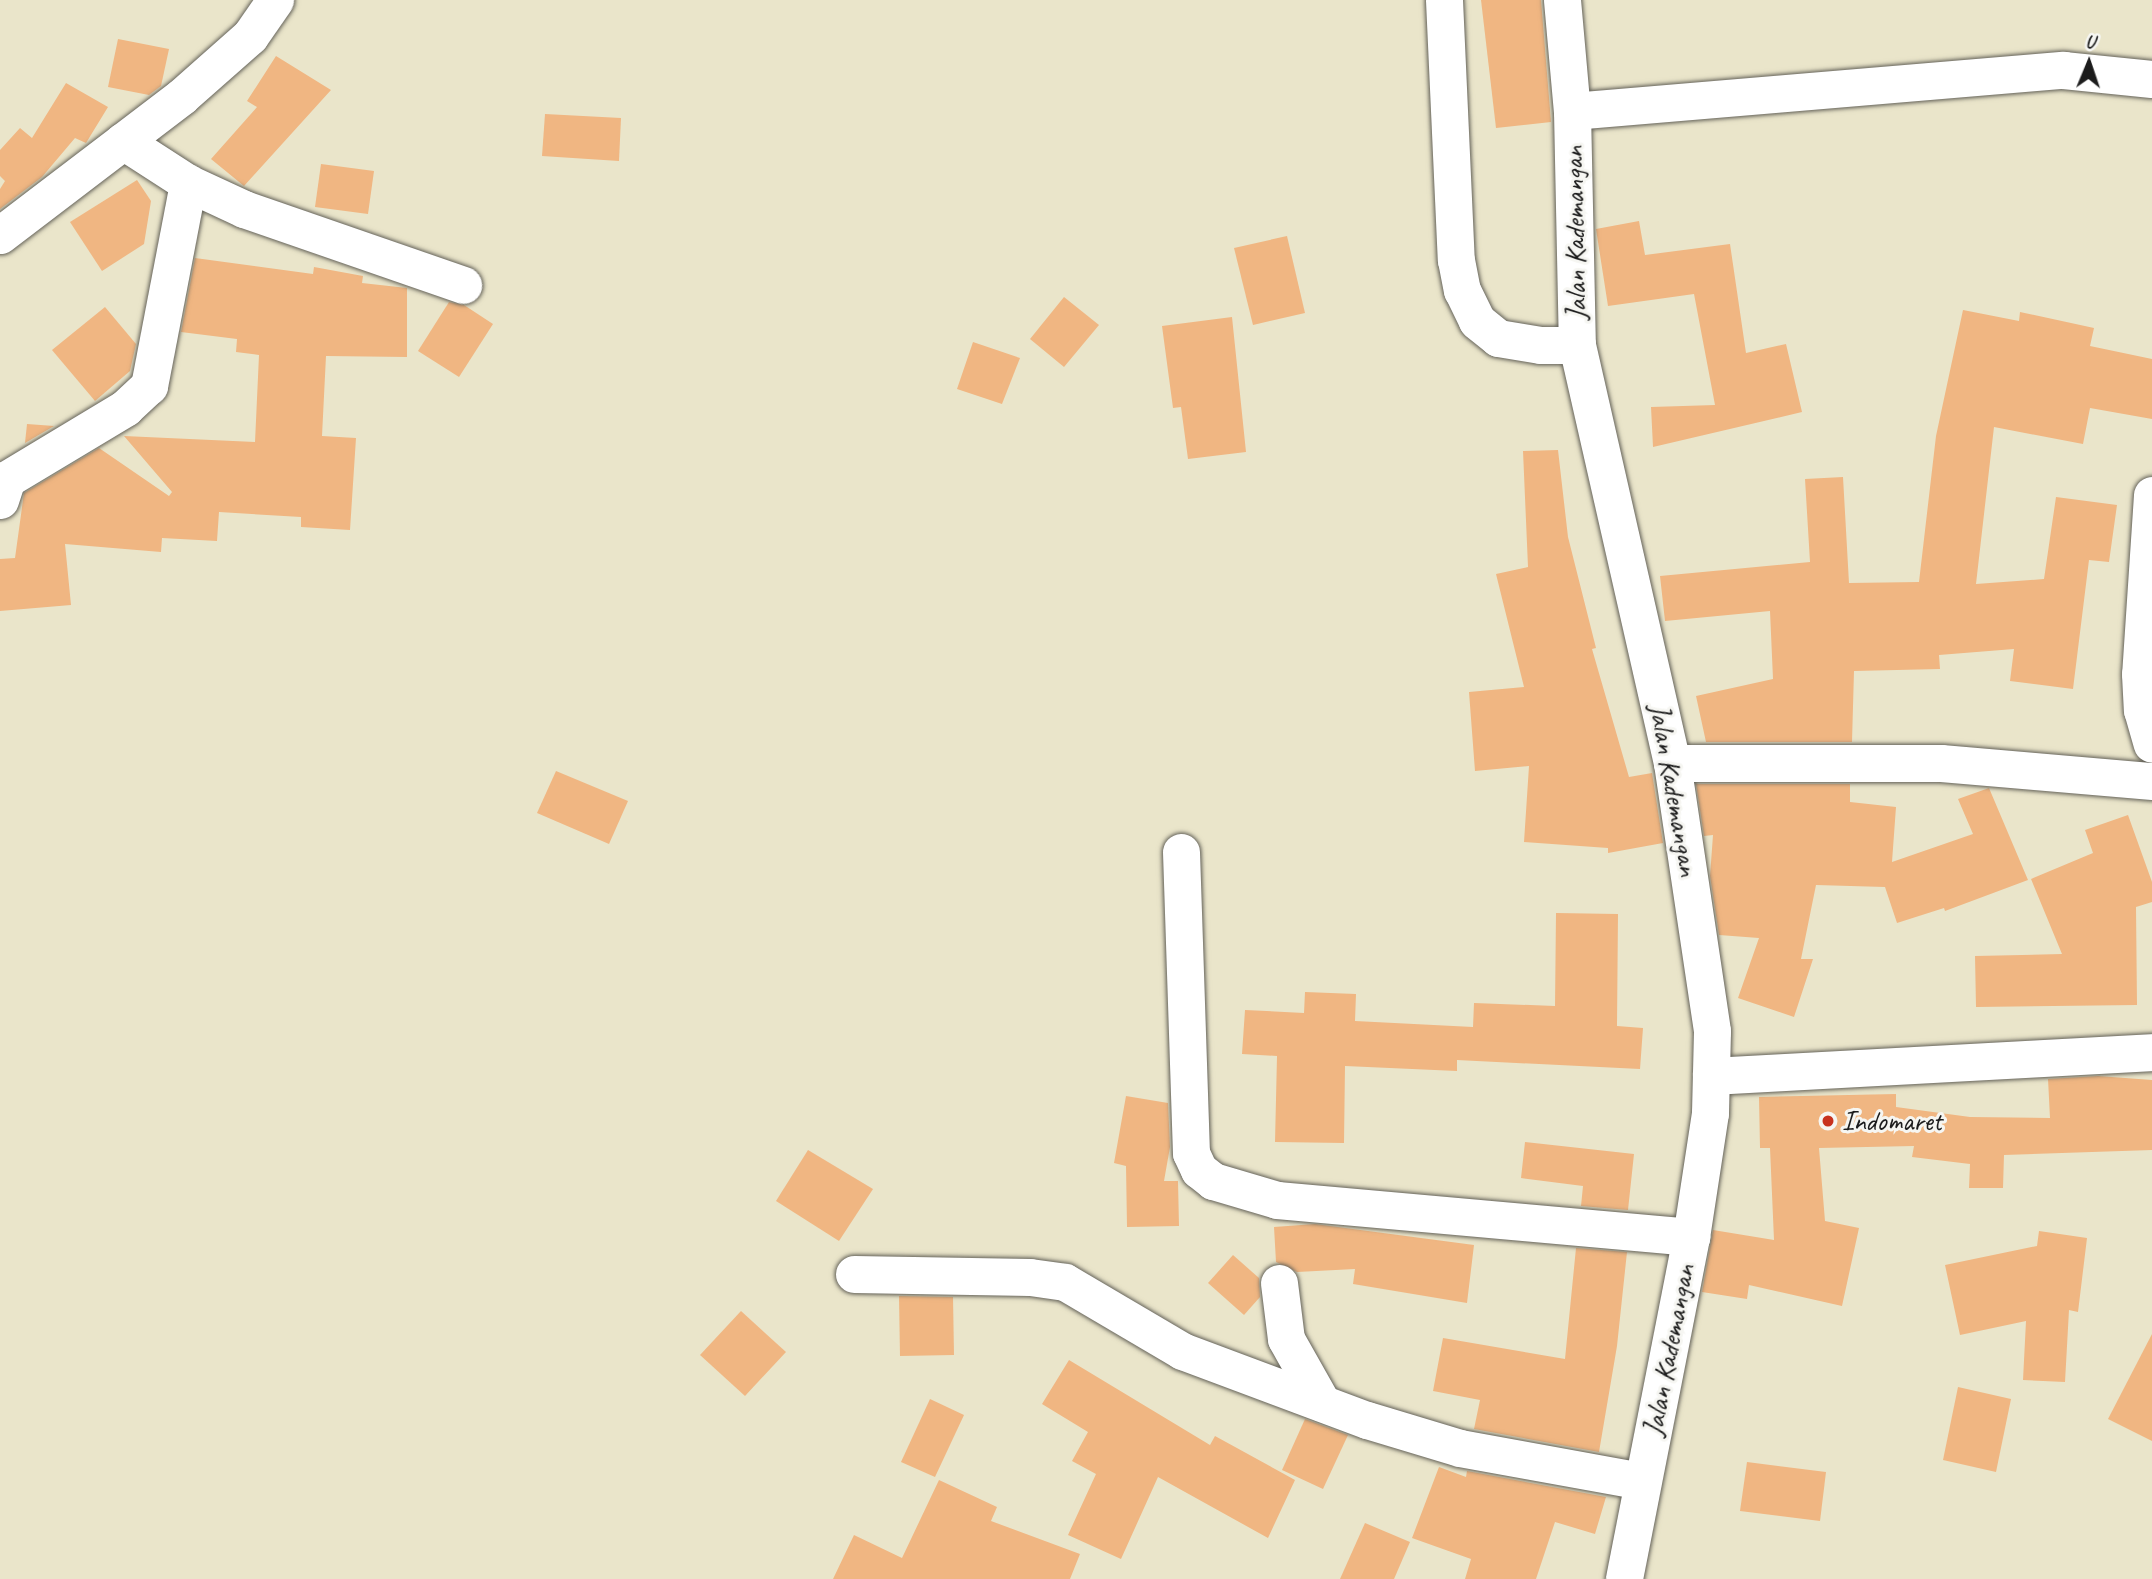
<!DOCTYPE html>
<style>
body{margin:0}
#map{position:relative;width:2152px;height:1579px;overflow:hidden;background:#eae5ca;font-family:Caveat,sans-serif}
div>[style]{position:absolute}
[style*='--x']{left:calc(var(--x)*1px);top:calc(var(--y)*1px);width:calc(var(--w)*1px);rotate:calc(var(--a)*1deg)}
.building>*{inset:0;background:#f0b682}
.roads{filter:drop-shadow(0 0 2px #646259) drop-shadow(0 0 2px #646259)}
.minor>*{height:37px;margin:-18.5px;padding:0 18.5px;transform-origin:18.5px;border-radius:18.5px;background:#fff}
.dots>*{width:19px;height:19px;translate:-50% -50%;box-sizing:border-box;border:4px solid #f6f6f2;border-radius:50%}
span{translate:-50% -50%;white-space:nowrap;text-align:center;line-height:1.15;-webkit-text-stroke:6px #f6f6f2;paint-order:stroke}
.street-label{font-size:28px;color:#1c1c1c}
.poi-label{font-size:28px;color:#1c1c1c}
.left{translate:0 -50%;text-align:left}
.north{position:absolute;left:2054px;top:28px;width:70px;height:70px;-webkit-text-stroke:5px #f6f6f2;paint-order:stroke;rotate:2deg;font-size:19px;font-weight:700;line-height:28px;text-align:center;color:#1c1c1c}
.north::after{content:'';display:block;margin:auto;width:24px;height:32px;background:#1c1c1c;clip-path:polygon(50% 0,100% 100%,50% 72%,0 100%)}
</style>
<div id="map">
<div class="building">
<i style="clip-path:polygon(1481px 0,1541px 0,1551px 122px,1496px 128px)"></i>
<i style="clip-path:polygon(118px 39px,169px 49px,161px 86px,149px 95px,108px 87px)"></i>
<i style="clip-path:polygon(276px 56px,331px 90px,244px 186px,211px 159px,257px 107px,247px 101px)"></i>
<i style="clip-path:polygon(66px 83px,108px 107px,86px 143px,75px 138px,42px 177px,0 209px,0 189px,5px 181px,0 176px,0 150px,20px 128px,32px 138px)"></i>
<i style="clip-path:polygon(545px 114px,621px 118px,619px 161px,542px 156px)"></i>
<i style="clip-path:polygon(321px 164px,374px 171px,368px 214px,315px 207px)"></i>
<i style="clip-path:polygon(137px 180px,151px 201px,144px 244px,102px 271px,70px 222px)"></i>
<i style="clip-path:polygon(1639px 221px,1645px 255px,1730px 244px,1746px 353px,1786px 344px,1802px 412px,1653px 447px,1651px 407px,1715px 405px,1694px 294px,1608px 306px,1596px 229px)"></i>
<i style="clip-path:polygon(1287px 236px,1305px 313px,1253px 325px,1234px 248px)"></i>
<i style="clip-path:polygon(195px 258px,313px 274px,314px 267px,363px 276px,362px 283px,407px 288px,407px 357px,326px 356px,322px 436px,356px 438px,350px 530px,301px 527px,301px 517px,219px 512px,217px 541px,162px 538px,161px 552px,65px 544px,71px 605px,0 611px,0 559px,15px 558px,24px 493px,99px 448px,169px 496px,172px 492px,124px 436px,255px 442px,259px 355px,236px 352px,237px 339px,181px 332px)"></i>
<i style="clip-path:polygon(1064px 297px,1099px 325px,1064px 367px,1030px 339px)"></i>
<i style="clip-path:polygon(449px 302px,464px 305px,493px 324px,459px 377px,418px 351px)"></i>
<i style="clip-path:polygon(105px 307px,136px 344px,130px 371px,95px 401px,52px 350px)"></i>
<i style="clip-path:polygon(1963px 310px,2019px 321px,2020px 312px,2094px 328px,2090px 346px,2152px 359px,2152px 419px,2090px 408px,2083px 444px,1994px 427px,1976px 584px,2044px 579px,2056px 497px,2117px 505px,2109px 562px,2089px 560px,2073px 689px,2010px 681px,2014px 649px,1939px 655px,1940px 669px,1854px 671px,1852px 742px,1706px 742px,1696px 696px,1773px 679px,1770px 611px,1665px 621px,1660px 576px,1810px 562px,1805px 479px,1843px 477px,1849px 583px,1919px 582px,1936px 436px)"></i>
<i style="clip-path:polygon(1232px 317px,1246px 452px,1188px 459px,1181px 407px,1173px 408px,1162px 326px)"></i>
<i style="clip-path:polygon(973px 342px,1020px 358px,1002px 404px,957px 389px)"></i>
<i style="clip-path:polygon(27px 424px,54px 426px,25px 443px)"></i>
<i style="clip-path:polygon(1558px 450px,1568px 537px,1596px 648px,1592px 649px,1629px 777px,1652px 773px,1663px 843px,1608px 853px,1608px 848px,1524px 842px,1529px 766px,1475px 771px,1469px 692px,1524px 687px,1496px 574px,1528px 567px,1523px 451px)"></i>
<i style="clip-path:polygon(556px 771px,628px 801px,609px 844px,537px 813px)"></i>
<i style="clip-path:polygon(1696px 784px,1850px 784px,1850px 802px,1896px 807px,1892px 862px,1973px 834px,1958px 799px,1989px 788px,2028px 880px,1945px 911px,1944px 908px,1897px 923px,1885px 887px,1816px 885px,1801px 959px,1813px 959px,1794px 1017px,1738px 998px,1759px 938px,1719px 935px,1710px 876px,1713px 835px,1704px 836px)"></i>
<i style="clip-path:polygon(2128px 815px,2152px 882px,2152px 902px,2136px 907px,2137px 1005px,1976px 1007px,1975px 956px,2062px 954px,2031px 879px,2093px 853px,2085px 830px)"></i>
<i style="clip-path:polygon(1556px 913px,1618px 914px,1617px 1026px,1643px 1028px,1640px 1069px,1457px 1060px,1457px 1071px,1345px 1066px,1344px 1143px,1275px 1142px,1277px 1056px,1242px 1054px,1245px 1010px,1304px 1013px,1305px 992px,1356px 994px,1355px 1021px,1473px 1027px,1474px 1003px,1555px 1006px)"></i>
<i style="clip-path:polygon(2098px 1076px,2152px 1080px,2152px 1150px,2004px 1155px,2003px 1188px,1969px 1188px,1970px 1164px,1912px 1157px,1914px 1146px,1819px 1148px,1825px 1221px,1859px 1228px,1842px 1306px,1749px 1285px,1747px 1299px,1702px 1292px,1713px 1230px,1774px 1240px,1770px 1148px,1760px 1148px,1759px 1097px,1896px 1094px,1896px 1107px,1970px 1117px,2050px 1118px,2048px 1079px)"></i>
<i style="clip-path:polygon(1126px 1096px,1168px 1103px,1170px 1147px,1164px 1181px,1178px 1181px,1179px 1226px,1127px 1227px,1126px 1166px,1114px 1163px)"></i>
<i style="clip-path:polygon(1525px 1142px,1634px 1154px,1628px 1210px,1581px 1206px,1583px 1186px,1521px 1178px)"></i>
<i style="clip-path:polygon(808px 1150px,873px 1189px,839px 1241px,776px 1201px)"></i>
<i style="clip-path:polygon(1315px 1224px,1474px 1245px,1467px 1303px,1353px 1284px,1355px 1269px,1297px 1272px,1276px 1262px,1274px 1227px)"></i>
<i style="clip-path:polygon(2039px 1231px,2087px 1238px,2078px 1312px,2069px 1310px,2065px 1382px,2023px 1380px,2026px 1321px,1960px 1335px,1945px 1265px,2037px 1246px)"></i>
<i style="clip-path:polygon(1576px 1248px,1627px 1252px,1617px 1346px,1599px 1452px,1474px 1429px,1480px 1400px,1433px 1391px,1443px 1338px,1565px 1359px)"></i>
<i style="clip-path:polygon(1233px 1255px,1259px 1278px,1260px 1297px,1244px 1315px,1208px 1283px)"></i>
<i style="clip-path:polygon(899px 1296px,953px 1297px,954px 1355px,900px 1356px)"></i>
<i style="clip-path:polygon(741px 1311px,786px 1352px,745px 1396px,700px 1355px)"></i>
<i style="clip-path:polygon(2152px 1334px,2152px 1441px,2108px 1419px)"></i>
<i style="clip-path:polygon(1069px 1360px,1210px 1445px,1215px 1436px,1295px 1480px,1268px 1538px,1158px 1477px,1121px 1559px,1068px 1535px,1096px 1474px,1072px 1461px,1088px 1432px,1042px 1404px)"></i>
<i style="clip-path:polygon(1958px 1387px,2011px 1399px,1996px 1472px,1943px 1460px)"></i>
<i style="clip-path:polygon(930px 1399px,964px 1415px,935px 1477px,901px 1462px)"></i>
<i style="clip-path:polygon(1305px 1419px,1348px 1435px,1323px 1489px,1282px 1470px)"></i>
<i style="clip-path:polygon(1747px 1462px,1826px 1472px,1820px 1521px,1740px 1511px)"></i>
<i style="clip-path:polygon(1439px 1467px,1466px 1477px,1467px 1471px,1606px 1497px,1595px 1534px,1555px 1522px,1536px 1579px,1465px 1579px,1471px 1559px,1412px 1538px)"></i>
<i style="clip-path:polygon(939px 1480px,997px 1507px,991px 1521px,1080px 1554px,1070px 1579px,833px 1579px,854px 1535px,902px 1558px)"></i>
<i style="clip-path:polygon(1365px 1523px,1410px 1542px,1394px 1579px,1340px 1579px)"></i>
</div>
<div class="roads">
<div class="minor">
<i style="--x:1444;--y:0;--w:260;--a:87.4"></i>
<i style="--x:1456;--y:260;--w:31;--a:79"></i>
<i style="--x:1462;--y:290;--w:34;--a:64"></i>
<i style="--x:1477;--y:321;--w:27;--a:39"></i>
<i style="--x:1498;--y:338;--w:43;--a:9.5"></i>
<i style="--x:1540;--y:345;--w:37;--a:0"></i>
<i style="--x:1562;--y:0;--w:111;--a:84.9"></i>
<i style="--x:1572;--y:111;--w:234;--a:88.8"></i>
<i style="--x:1577;--y:345;--w:429;--a:77.2"></i>
<i style="--x:1672;--y:763;--w:271;--a:81.5"></i>
<i style="--x:1712;--y:1031;--w:82;--a:91.4"></i>
<i style="--x:1710;--y:1113;--w:125;--a:98.7"></i>
<i style="--x:1691;--y:1237;--w:349;--a:101.1"></i>
<i style="--x:1572;--y:111;--w:493;--a:-4.8"></i>
<i style="--x:2063;--y:70;--w:89;--a:5.8"></i>
<i style="--x:123;--y:141;--w:77;--a:32.9"></i>
<i style="--x:188;--y:183;--w:62;--a:24.9"></i>
<i style="--x:244;--y:209;--w:232;--a:19.1"></i>
<i style="--x:0;--y:235;--w:228;--a:-37.3"></i>
<i style="--x:181;--y:97;--w:92;--a:-41.5"></i>
<i style="--x:250;--y:36;--w:44;--a:-55.2"></i>
<i style="--x:2152;--y:495;--w:179;--a:93.8"></i>
<i style="--x:2140;--y:674;--w:36;--a:87"></i>
<i style="--x:2142;--y:710;--w:35;--a:74"></i>
<i style="--x:0;--y:500;--w:22;--a:-72"></i>
<i style="--x:7;--y:479;--w:138;--a:-31"></i>
<i style="--x:125;--y:408;--w:33;--a:-43"></i>
<i style="--x:149;--y:386;--w:207;--a:-79.1"></i>
<i style="--x:1672;--y:763;--w:269;--a:0"></i>
<i style="--x:1941;--y:763;--w:212;--a:4.9"></i>
<i style="--x:1181;--y:852;--w:301;--a:88.1"></i>
<i style="--x:1191;--y:1153;--w:19;--a:65"></i>
<i style="--x:1199;--y:1170;--w:18;--a:38"></i>
<i style="--x:1213;--y:1181;--w:67;--a:16.5"></i>
<i style="--x:1277;--y:1200;--w:416;--a:5.1"></i>
<i style="--x:1711;--y:1076;--w:442;--a:-3.1"></i>
<i style="--x:854;--y:1274;--w:176;--a:1"></i>
<i style="--x:1030;--y:1277;--w:35;--a:8"></i>
<i style="--x:1065;--y:1282;--w:136;--a:30.5"></i>
<i style="--x:1182;--y:1351;--w:197;--a:20.5"></i>
<i style="--x:1367;--y:1420;--w:97;--a:16.8"></i>
<i style="--x:1460;--y:1448;--w:185;--a:10.3"></i>
<i style="--x:1279;--y:1283;--w:56;--a:82.9"></i>
<i style="--x:1286;--y:1339;--w:73;--a:60.6"></i>
</div>
</div>
<div class="dots">
<i style="left:1828px;top:1121px;background:#c8321e"></i>
</div>
<div class="street-label">
<span style="left:1575px;top:233px;rotate:-91deg">Jalan Kademangan</span>
<span style="left:1674px;top:790px;rotate:80deg">Jalan Kademangan</span>
<span style="left:1669px;top:1350px;rotate:-79deg">Jalan Kademangan</span>
</div>
<div class="poi-label">
<span class="left" style="left:1842px;top:1121px">Indomaret</span>
</div>
<div class="north">U</div>
</div>
